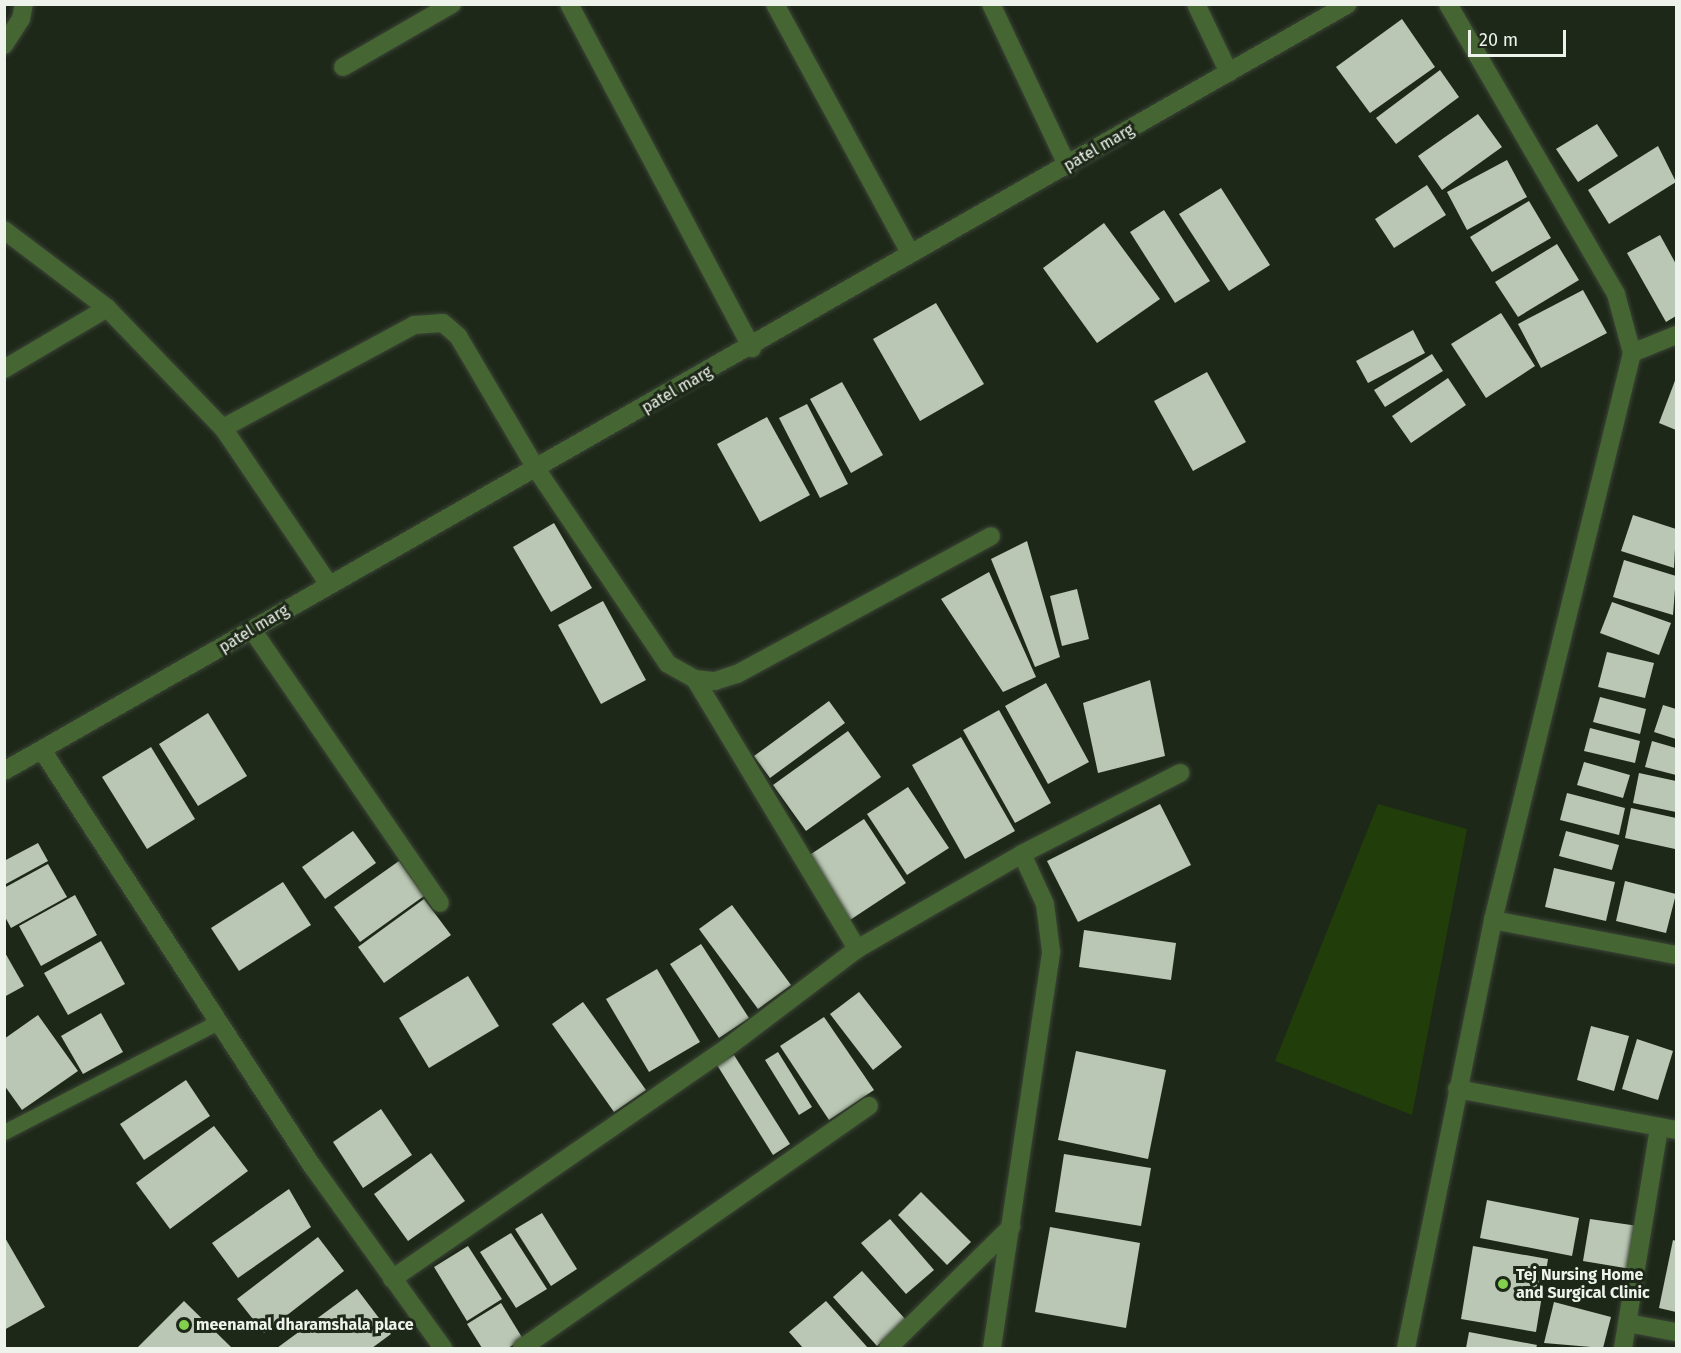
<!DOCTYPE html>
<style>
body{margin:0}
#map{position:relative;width:1681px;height:1353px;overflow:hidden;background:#1e2819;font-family:"Fira Sans",sans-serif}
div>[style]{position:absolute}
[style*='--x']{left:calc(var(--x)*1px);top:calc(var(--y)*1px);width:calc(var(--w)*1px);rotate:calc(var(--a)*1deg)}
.green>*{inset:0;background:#203d0a}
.building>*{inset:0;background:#bac7b4}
.roads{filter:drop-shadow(0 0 2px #3b4436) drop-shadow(0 0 2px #3b4436)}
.lane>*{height:15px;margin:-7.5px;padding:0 7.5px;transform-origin:7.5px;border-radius:7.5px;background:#456533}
.street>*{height:18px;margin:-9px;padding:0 9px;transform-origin:9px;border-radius:9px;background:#456533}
.dots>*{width:16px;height:16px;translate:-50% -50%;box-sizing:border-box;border:3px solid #1e2819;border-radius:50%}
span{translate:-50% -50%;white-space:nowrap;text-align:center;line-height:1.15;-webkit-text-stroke:6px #1e2819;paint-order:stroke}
.street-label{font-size:16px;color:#edf3ea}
.poi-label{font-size:16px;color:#edf3ea;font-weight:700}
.left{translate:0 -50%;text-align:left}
.frame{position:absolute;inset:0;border:6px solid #edf3ea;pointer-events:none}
.scale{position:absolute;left:1468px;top:30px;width:98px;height:27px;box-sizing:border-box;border:3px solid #edf3ea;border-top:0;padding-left:8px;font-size:18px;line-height:21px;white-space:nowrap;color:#edf3ea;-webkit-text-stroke:4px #1e2819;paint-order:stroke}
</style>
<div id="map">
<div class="green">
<i style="clip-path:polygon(1378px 804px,1467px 829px,1412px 1115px,1275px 1061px)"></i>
</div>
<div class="building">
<i style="clip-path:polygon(1402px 19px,1435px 67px,1370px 113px,1336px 67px)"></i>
<i style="clip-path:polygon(1440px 70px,1459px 97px,1396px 144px,1376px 118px)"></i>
<i style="clip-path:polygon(1478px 114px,1502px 147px,1442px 190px,1418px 156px)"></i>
<i style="clip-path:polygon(1597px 124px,1618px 156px,1578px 182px,1556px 149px)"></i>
<i style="clip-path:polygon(1658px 146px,1676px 182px,1609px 224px,1588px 190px)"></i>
<i style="clip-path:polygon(1507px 160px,1527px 197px,1467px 230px,1447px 192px)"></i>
<i style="clip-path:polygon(1427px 185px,1446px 215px,1394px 248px,1375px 219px)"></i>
<i style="clip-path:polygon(1221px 188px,1270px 265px,1229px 291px,1179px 214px)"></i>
<i style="clip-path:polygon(1529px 201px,1551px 238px,1492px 272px,1470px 237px)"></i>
<i style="clip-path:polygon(1164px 210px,1210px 281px,1175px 303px,1130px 232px)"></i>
<i style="clip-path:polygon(1104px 223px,1160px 299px,1097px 343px,1043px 268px)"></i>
<i style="clip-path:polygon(1660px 235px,1676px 264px,1676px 316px,1666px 322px,1627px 253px)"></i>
<i style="clip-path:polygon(1557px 244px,1579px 280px,1518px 317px,1495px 282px)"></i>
<i style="clip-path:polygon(1583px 290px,1607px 333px,1541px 368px,1518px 324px)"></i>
<i style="clip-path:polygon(936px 303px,984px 384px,920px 421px,873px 339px)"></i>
<i style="clip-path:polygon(1501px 313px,1535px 366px,1486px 398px,1451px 344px)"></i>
<i style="clip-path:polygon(1413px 330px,1425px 353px,1368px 383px,1356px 361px)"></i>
<i style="clip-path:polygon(1432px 354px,1443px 371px,1385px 407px,1374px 390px)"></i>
<i style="clip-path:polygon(1207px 372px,1246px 442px,1193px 471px,1154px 401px)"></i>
<i style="clip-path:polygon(1448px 378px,1466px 405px,1411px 443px,1392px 416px)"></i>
<i style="clip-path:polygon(1676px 378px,1676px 430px,1659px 423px)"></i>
<i style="clip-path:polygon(842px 382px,883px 455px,851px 473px,810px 399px)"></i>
<i style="clip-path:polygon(807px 404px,848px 484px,820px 498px,779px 418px)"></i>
<i style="clip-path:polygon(767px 417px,810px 495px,760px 522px,717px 444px)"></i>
<i style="clip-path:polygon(1633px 515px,1676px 529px,1674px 568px,1621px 551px)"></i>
<i style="clip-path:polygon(554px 523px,592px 588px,551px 612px,513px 547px)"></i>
<i style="clip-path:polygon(1027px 541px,1060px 657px,1035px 667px,991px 559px)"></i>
<i style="clip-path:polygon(1624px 560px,1676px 576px,1673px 615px,1613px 597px)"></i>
<i style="clip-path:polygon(989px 572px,1036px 677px,1003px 692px,941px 599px)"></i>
<i style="clip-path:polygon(1077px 589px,1089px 639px,1062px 646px,1050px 596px)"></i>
<i style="clip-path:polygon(603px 601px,646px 680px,601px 704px,558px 625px)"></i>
<i style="clip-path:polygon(1612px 602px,1671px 623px,1659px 655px,1600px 633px)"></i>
<i style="clip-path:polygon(1607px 652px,1654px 663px,1645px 698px,1598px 687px)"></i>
<i style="clip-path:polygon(1150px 680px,1165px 756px,1098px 773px,1083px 703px)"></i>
<i style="clip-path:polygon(1046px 683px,1089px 762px,1048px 784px,1005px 706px)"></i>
<i style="clip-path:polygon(1600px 697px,1646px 709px,1640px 734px,1593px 722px)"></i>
<i style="clip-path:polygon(829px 701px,845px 723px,770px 778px,754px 756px)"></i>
<i style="clip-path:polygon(1663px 705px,1676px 709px,1676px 739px,1654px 732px)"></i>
<i style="clip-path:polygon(999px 710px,1051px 803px,1015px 823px,963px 730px)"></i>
<i style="clip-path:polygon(208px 713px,247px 776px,198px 806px,159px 744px)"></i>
<i style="clip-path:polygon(1590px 728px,1640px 741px,1635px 763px,1584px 751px)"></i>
<i style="clip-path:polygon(848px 731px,881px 777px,806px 831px,773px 785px)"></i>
<i style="clip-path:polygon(961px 737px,1015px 831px,965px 859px,912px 765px)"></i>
<i style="clip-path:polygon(1652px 741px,1676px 748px,1676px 775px,1645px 767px)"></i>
<i style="clip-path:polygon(151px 747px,195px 819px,147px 849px,102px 777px)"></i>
<i style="clip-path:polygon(1584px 762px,1630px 775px,1623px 798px,1577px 785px)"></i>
<i style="clip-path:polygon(1639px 773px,1676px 781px,1676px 812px,1633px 803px)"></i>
<i style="clip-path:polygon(908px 787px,949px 848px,907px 875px,867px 814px)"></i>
<i style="clip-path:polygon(1567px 793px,1625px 808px,1619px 835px,1560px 820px)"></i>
<i style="clip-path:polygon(1160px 804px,1191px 865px,1078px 922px,1047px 861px)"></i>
<i style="clip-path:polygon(1631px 808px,1676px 818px,1675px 849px,1625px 838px)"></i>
<i style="clip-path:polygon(864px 819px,906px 883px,847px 922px,805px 858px)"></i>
<i style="clip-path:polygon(353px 831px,376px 863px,325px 899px,302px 867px)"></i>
<i style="clip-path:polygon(1566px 831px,1619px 845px,1612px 870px,1559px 856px)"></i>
<i style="clip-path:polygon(38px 843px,48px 861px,4px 885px,4px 861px)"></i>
<i style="clip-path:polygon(399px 861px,424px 896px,360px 942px,334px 907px)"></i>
<i style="clip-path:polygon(48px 864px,67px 897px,11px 928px,4px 915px,4px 888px)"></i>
<i style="clip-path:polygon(1554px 868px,1615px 882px,1606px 921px,1545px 907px)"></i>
<i style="clip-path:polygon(1625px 881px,1676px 894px,1666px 933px,1616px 921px)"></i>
<i style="clip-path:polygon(283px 882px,311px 925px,239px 971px,211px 928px)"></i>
<i style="clip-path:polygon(75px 895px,97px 935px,41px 966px,19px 926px)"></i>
<i style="clip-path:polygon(424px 899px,451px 935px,384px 983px,358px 947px)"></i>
<i style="clip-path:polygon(732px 905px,791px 985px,758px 1009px,699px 929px)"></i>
<i style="clip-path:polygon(1084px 930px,1176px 943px,1171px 980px,1079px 967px)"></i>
<i style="clip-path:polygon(101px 941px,125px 984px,68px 1015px,44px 973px)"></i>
<i style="clip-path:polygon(701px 944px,749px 1018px,719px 1038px,670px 964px)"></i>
<i style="clip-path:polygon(4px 951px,24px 986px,4px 997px)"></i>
<i style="clip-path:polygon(657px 969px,700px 1042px,649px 1072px,606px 999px)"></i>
<i style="clip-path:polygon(468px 976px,499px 1026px,429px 1068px,399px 1018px)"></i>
<i style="clip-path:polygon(859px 992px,902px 1047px,873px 1070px,830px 1014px)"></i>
<i style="clip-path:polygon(583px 1002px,646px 1090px,614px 1112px,552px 1024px)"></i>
<i style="clip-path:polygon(101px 1013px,123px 1052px,83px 1074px,61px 1036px)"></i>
<i style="clip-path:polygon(38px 1015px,78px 1071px,22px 1110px,4px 1085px,4px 1039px)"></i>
<i style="clip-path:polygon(824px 1017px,874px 1090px,829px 1120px,780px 1046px)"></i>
<i style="clip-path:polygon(1591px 1026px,1629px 1036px,1614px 1091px,1577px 1080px)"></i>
<i style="clip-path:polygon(1637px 1039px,1673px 1051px,1658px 1100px,1622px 1089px)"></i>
<i style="clip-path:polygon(1076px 1051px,1166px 1070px,1148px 1159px,1058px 1140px)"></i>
<i style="clip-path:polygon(778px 1052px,812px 1107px,799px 1115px,765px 1060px)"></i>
<i style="clip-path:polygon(734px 1055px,790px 1144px,773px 1155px,717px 1065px)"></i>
<i style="clip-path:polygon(186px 1080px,210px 1116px,144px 1160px,120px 1124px)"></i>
<i style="clip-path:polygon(381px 1109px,412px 1155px,363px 1188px,333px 1142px)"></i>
<i style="clip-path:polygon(214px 1126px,248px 1171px,170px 1229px,136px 1183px)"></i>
<i style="clip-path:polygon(431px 1153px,465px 1201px,408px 1241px,374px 1194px)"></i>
<i style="clip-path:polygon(1064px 1154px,1151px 1168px,1141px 1226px,1055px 1212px)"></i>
<i style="clip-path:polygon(289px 1189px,311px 1227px,238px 1278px,212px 1243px)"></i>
<i style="clip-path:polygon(921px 1192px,971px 1242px,947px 1265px,898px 1215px)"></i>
<i style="clip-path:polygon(1487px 1200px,1579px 1218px,1572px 1256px,1480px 1238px)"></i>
<i style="clip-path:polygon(542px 1213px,577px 1269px,551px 1286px,515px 1229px)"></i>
<i style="clip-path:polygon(890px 1219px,934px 1270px,906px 1294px,861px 1243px)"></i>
<i style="clip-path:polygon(1590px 1219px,1638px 1226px,1631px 1269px,1583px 1261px)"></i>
<i style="clip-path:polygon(1050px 1227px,1140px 1243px,1126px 1328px,1035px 1312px)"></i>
<i style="clip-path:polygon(511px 1233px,547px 1289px,516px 1308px,480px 1252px)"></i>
<i style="clip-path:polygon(4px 1236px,45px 1307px,4px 1330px)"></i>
<i style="clip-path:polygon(318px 1237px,344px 1271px,264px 1333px,237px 1299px)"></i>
<i style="clip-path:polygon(1673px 1240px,1676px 1241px,1676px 1312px,1659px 1308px)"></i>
<i style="clip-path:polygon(468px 1246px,502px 1299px,467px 1321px,434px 1267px)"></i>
<i style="clip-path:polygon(1473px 1246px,1548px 1259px,1536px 1332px,1461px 1319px)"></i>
<i style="clip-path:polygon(862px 1271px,906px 1320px,877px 1346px,833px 1297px)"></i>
<i style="clip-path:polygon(357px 1289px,391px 1334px,372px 1348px,277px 1348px)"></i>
<i style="clip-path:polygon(184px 1301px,232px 1348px,137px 1348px)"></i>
<i style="clip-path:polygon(826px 1301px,868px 1348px,803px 1348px,789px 1332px)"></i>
<i style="clip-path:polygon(1554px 1302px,1611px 1317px,1603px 1348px,1544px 1343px)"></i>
<i style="clip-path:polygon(501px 1303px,523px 1339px,508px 1348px,482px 1348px,467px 1324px)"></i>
<i style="clip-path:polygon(1469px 1332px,1537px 1345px,1536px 1348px,1466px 1348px)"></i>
</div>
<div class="roads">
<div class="lane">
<i style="--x:4;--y:1132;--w:241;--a:-27.2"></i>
</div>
<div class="street">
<i style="--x:569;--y:4;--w:390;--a:62"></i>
<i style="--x:775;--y:4;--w:283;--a:61.5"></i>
<i style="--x:991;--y:4;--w:180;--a:64.7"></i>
<i style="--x:1196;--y:4;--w:76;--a:64.4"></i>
<i style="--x:4;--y:45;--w:31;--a:-57"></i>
<i style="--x:21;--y:19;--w:15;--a:-79"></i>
<i style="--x:343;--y:67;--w:126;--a:-30"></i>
<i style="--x:4;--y:230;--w:129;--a:37.1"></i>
<i style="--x:107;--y:308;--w:167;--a:46"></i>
<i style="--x:223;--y:428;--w:187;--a:55.9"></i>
<i style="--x:1632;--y:353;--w:48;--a:-22.2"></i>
<i style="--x:4;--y:369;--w:120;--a:-30.6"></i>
<i style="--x:223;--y:428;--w:217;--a:-28.3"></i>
<i style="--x:414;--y:325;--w:29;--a:-4"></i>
<i style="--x:443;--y:323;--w:20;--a:41"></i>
<i style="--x:458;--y:336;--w:156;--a:59.5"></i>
<i style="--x:537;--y:470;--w:234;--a:56"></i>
<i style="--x:668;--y:664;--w:31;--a:29"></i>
<i style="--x:695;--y:679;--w:20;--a:6"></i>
<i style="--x:715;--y:681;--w:23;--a:-18"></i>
<i style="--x:737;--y:674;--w:289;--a:-28.5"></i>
<i style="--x:253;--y:631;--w:330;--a:55.5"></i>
<i style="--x:695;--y:679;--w:315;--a:59"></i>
<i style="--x:42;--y:750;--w:497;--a:57"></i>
<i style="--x:313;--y:1167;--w:223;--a:54.3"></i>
<i style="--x:4;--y:771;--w:1547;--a:-29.71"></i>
<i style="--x:1493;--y:920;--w:186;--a:10.8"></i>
<i style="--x:1457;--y:1089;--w:223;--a:10.6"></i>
<i style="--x:392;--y:1279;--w:398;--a:-34.6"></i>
<i style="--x:720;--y:1053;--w:172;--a:-37.2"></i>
<i style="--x:857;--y:949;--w:190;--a:-29.9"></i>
<i style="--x:1022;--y:854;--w:178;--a:-27.1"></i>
<i style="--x:1627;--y:1323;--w:50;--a:10.4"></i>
<i style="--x:522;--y:1348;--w:423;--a:-34.9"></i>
<i style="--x:888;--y:1348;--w:173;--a:-44.5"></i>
<i style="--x:992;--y:1348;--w:401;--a:-81.5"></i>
<i style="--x:1051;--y:951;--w:47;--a:-97.3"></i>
<i style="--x:1045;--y:904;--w:55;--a:-114.7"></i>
<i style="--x:1406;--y:1348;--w:437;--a:-78.5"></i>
<i style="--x:1493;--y:920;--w:584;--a:-76.23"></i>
<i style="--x:1632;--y:353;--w:61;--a:-105.2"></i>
<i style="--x:1616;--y:294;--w:335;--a:-120.1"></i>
<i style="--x:1623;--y:1348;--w:224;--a:-80.7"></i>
</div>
</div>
<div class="dots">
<i style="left:1503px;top:1284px;background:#83d04f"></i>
<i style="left:184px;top:1325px;background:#83d04f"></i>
</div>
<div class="street-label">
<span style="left:1099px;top:148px;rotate:-30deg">patel marg</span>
<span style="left:677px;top:390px;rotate:-30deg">patel marg</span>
<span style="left:254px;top:629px;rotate:-31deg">patel marg</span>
</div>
<div class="poi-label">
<span class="left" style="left:1516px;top:1284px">Tej Nursing Home<br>and Surgical Clinic</span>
<span class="left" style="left:196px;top:1325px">meenamal dharamshala place</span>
</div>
<div class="frame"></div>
<div class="scale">20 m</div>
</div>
